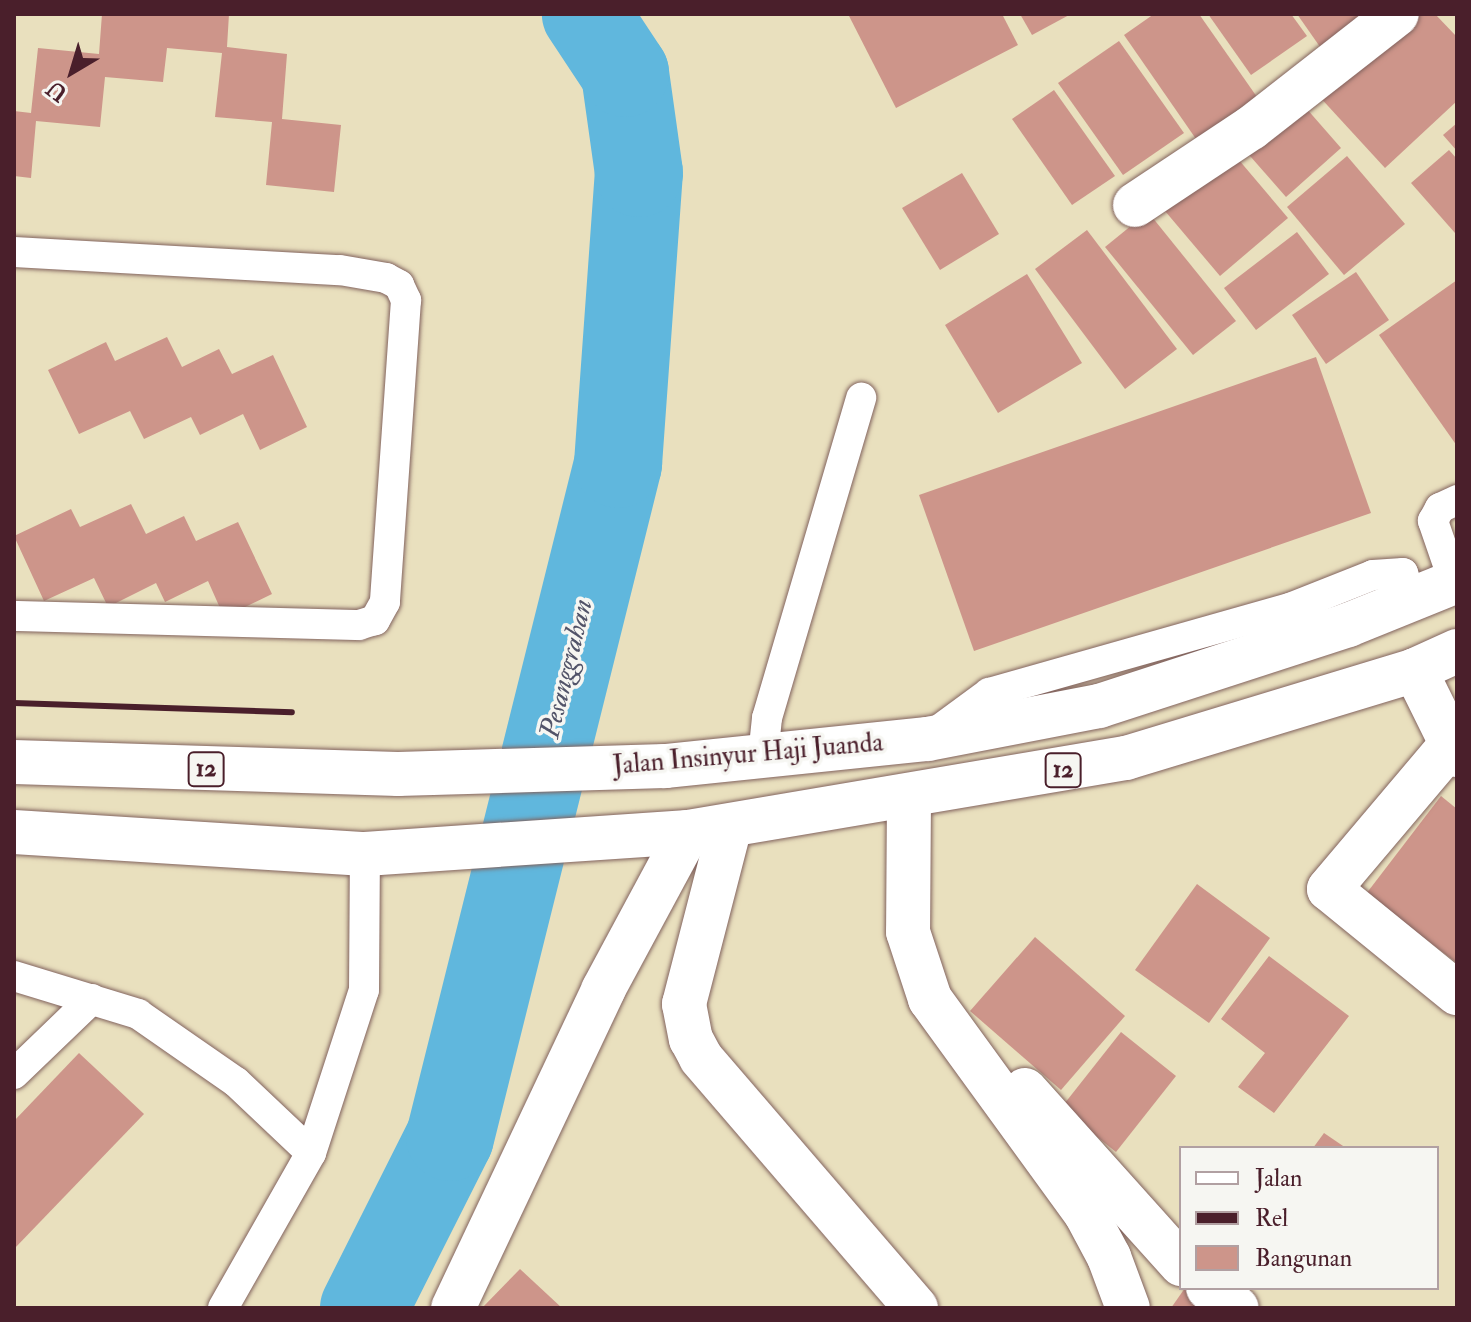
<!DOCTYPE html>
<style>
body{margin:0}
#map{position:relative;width:1471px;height:1322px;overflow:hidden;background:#e9e0be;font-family:"IM FELL Double Pica",serif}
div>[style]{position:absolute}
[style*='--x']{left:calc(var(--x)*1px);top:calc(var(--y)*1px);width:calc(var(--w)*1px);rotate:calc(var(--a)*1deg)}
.river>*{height:88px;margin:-44px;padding:0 44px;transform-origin:44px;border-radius:44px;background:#60b7dd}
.building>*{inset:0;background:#cd958a}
.roads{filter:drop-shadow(0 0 2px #82635e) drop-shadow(0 0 2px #82635e)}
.service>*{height:30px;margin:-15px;padding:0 15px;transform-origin:15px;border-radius:15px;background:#fff}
.minor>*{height:44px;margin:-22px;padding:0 22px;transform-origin:22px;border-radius:22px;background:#fff}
.trunk>*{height:44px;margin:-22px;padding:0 22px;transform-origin:22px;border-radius:22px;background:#fff}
.rail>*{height:6px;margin:-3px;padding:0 3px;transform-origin:3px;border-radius:3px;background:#4a1f2b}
span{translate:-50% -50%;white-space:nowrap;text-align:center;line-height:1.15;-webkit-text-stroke:7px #f6f6f2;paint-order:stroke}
.shield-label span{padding:2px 6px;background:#f6f6f2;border:2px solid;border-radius:6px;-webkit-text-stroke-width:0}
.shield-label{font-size:24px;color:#4a1f2b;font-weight:700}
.street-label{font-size:26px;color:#4a1f2b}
.water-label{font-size:28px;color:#525469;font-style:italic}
.frame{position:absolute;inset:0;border:16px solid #4a1f2b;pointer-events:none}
.legend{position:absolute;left:1179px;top:1146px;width:260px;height:144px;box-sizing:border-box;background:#f6f6f2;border:2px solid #b1a0a2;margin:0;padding:10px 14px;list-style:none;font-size:24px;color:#4a1f2b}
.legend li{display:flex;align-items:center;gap:16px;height:40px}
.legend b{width:40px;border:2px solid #b1a0a2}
.north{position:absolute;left:32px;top:32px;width:80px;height:80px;-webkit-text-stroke:6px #f6f6f2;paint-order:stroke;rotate:218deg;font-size:22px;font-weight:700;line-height:32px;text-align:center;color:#4a1f2b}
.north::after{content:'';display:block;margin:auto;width:28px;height:36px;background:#4a1f2b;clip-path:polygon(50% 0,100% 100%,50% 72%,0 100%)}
</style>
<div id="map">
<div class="river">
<i style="--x:364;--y:1308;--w:191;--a:-63.3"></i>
<i style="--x:450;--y:1137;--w:694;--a:-75.98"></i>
<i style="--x:618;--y:464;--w:292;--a:-85.9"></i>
<i style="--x:639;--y:173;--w:101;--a:-98"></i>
<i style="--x:625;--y:73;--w:71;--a:-123.5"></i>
</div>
<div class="building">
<i style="clip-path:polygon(102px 14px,229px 14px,227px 47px,287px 54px,282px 119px,341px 125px,334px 192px,266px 185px,272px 122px,215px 117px,222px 53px,167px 48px,163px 82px,105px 77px,100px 127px,36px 121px,31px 178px,14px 176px,14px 111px,31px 113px,38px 48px,99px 54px)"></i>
<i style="clip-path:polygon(848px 14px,1002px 14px,1018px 45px,896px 108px)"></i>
<i style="clip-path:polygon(1020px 14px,1071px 14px,1032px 35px)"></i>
<i style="clip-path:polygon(1154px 14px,1199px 14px,1257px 97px,1196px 139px,1124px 35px)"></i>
<i style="clip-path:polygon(1208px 14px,1291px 14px,1307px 36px,1251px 75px)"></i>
<i style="clip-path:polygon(1297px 14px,1370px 14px,1325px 54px)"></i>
<i style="clip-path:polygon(1403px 14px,1435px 14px,1457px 37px,1457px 101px,1385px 168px,1317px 94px)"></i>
<i style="clip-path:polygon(1119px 41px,1184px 133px,1123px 175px,1058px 83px)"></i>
<i style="clip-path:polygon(1054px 90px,1115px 176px,1072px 205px,1012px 119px)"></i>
<i style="clip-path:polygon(1299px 100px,1341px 148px,1286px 197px,1243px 148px)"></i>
<i style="clip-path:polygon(1457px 123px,1457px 151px,1443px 135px)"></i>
<i style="clip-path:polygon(1449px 150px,1457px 159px,1455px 233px,1411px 183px)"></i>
<i style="clip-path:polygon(1233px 153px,1288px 218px,1220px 276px,1165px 211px)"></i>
<i style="clip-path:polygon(1347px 156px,1405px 224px,1344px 275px,1287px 207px)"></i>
<i style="clip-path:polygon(962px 173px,999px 234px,940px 270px,902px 208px)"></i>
<i style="clip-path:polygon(1148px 212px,1236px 321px,1193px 355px,1105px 247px)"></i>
<i style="clip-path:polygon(1087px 230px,1177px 349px,1125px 389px,1035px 269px)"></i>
<i style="clip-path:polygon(1297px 232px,1329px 274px,1256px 330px,1224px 288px)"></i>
<i style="clip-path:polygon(1356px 272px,1389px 320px,1326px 364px,1292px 315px)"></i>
<i style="clip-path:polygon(1027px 274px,1082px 363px,998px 413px,945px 325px)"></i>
<i style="clip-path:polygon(1457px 280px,1457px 446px,1379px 335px)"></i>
<i style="clip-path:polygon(167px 337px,182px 367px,219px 349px,232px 374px,273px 355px,307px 427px,260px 450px,243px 414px,200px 435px,191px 417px,144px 439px,130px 411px,79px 434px,48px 370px,106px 342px,115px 361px)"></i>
<i style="clip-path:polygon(1316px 357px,1371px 513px,974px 651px,919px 495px)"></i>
<i style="clip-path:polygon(131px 504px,146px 534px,184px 516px,196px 541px,238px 522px,272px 594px,224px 617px,208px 581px,165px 602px,156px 583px,108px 607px,94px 578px,44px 601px,14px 536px,71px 509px,80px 527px)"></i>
<i style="clip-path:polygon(1441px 796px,1457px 809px,1457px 963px,1366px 894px)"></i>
<i style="clip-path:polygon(1197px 884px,1270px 938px,1209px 1023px,1135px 970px)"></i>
<i style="clip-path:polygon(1035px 937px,1125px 1016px,1061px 1090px,970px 1011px)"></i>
<i style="clip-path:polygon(1269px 956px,1349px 1016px,1274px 1113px,1238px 1087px,1265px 1053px,1221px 1019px)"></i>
<i style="clip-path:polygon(1121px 1032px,1176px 1076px,1116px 1152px,1061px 1108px)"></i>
<i style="clip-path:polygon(79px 1053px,144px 1114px,14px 1249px,14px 1121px)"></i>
<i style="clip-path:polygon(1324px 1133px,1346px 1148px,1313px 1148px)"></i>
<i style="clip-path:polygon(520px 1269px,562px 1308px,482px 1308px)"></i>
<i style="clip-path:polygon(1185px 1288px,1192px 1288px,1222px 1308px,1171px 1308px)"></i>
</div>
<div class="roads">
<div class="service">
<i style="--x:14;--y:252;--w:326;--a:3.2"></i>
<i style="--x:340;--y:270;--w:47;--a:9.9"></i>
<i style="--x:386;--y:278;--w:15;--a:28"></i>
<i style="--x:399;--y:285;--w:17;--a:65"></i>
<i style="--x:406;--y:300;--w:303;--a:94"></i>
<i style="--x:385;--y:602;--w:21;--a:119"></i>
<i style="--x:375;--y:620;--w:17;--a:163"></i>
<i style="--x:359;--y:625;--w:345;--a:-178.5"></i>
<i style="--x:1454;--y:582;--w:65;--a:-109"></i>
<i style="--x:1433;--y:521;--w:15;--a:-62"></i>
<i style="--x:1440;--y:508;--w:19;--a:-25"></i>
<i style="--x:932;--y:735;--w:71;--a:-36.4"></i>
<i style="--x:989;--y:693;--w:313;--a:-15.8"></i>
<i style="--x:1290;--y:608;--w:89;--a:-21.7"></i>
<i style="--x:1373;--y:575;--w:30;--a:-4"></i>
<i style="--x:1403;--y:573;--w:28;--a:72"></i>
<i style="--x:763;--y:756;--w:38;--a:-84"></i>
<i style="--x:767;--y:718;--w:334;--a:-73.6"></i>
<i style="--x:14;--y:976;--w:130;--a:17"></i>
<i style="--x:138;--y:1014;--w:119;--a:34.8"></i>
<i style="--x:236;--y:1082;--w:103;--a:43.4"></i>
<i style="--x:311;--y:1153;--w:178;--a:119.6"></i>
<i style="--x:14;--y:1074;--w:108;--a:-43.9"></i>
<i style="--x:311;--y:1153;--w:171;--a:-72"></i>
<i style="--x:364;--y:990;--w:136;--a:-89.6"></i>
</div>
<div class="minor">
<i style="--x:1135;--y:205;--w:139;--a:-33.6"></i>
<i style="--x:1251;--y:128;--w:185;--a:-38"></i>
<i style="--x:1415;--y:670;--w:95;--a:63.7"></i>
<i style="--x:1449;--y:747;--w:186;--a:130.2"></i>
<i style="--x:1329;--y:889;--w:165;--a:39.1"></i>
<i style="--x:909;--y:797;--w:135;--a:90.4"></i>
<i style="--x:908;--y:932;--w:71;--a:71.8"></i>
<i style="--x:930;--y:999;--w:266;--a:54"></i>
<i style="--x:1086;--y:1214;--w:49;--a:61.9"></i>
<i style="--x:1109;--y:1257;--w:54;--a:69.6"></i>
<i style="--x:730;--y:826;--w:184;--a:104.5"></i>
<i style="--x:684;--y:1004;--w:36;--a:79"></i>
<i style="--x:691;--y:1039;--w:21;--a:62"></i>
<i style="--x:701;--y:1058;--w:330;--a:49.3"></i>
<i style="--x:1025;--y:1090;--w:234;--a:48.1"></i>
<i style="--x:1208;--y:1288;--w:35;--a:35"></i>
<i style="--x:453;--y:1308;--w:352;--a:-64.7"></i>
<i style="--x:603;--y:990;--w:179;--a:-61.7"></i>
</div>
<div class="trunk">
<i style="--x:14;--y:762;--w:384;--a:1.8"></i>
<i style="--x:398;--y:774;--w:267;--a:-1.7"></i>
<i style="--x:665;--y:766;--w:264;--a:-5.9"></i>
<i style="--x:928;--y:739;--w:174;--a:-10.9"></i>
<i style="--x:1099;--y:706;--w:262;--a:-18"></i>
<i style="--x:1348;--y:625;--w:118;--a:-22"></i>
<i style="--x:14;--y:832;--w:352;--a:3.6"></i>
<i style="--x:365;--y:854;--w:324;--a:-3.9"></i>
<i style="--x:688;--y:832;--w:444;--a:-9.6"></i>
<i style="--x:1126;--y:758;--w:302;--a:-16.9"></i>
<i style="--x:1415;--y:670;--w:46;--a:-24.3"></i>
</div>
</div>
<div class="rail">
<i style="--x:14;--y:703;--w:278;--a:1.9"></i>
</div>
<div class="shield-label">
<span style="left:206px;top:769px">12</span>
<span style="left:1063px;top:770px">12</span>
</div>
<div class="street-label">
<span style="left:748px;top:755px;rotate:-5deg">Jalan Insinyur Haji Juanda</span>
</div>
<div class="water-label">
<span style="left:567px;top:669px;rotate:-76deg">Pesanggrahan</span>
</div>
<div class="frame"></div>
<ul class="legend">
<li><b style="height:10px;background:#fff"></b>Jalan</li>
<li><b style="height:10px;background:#4a1f2b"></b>Rel</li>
<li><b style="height:22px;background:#cd958a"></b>Bangunan</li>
</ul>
<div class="north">U</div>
</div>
